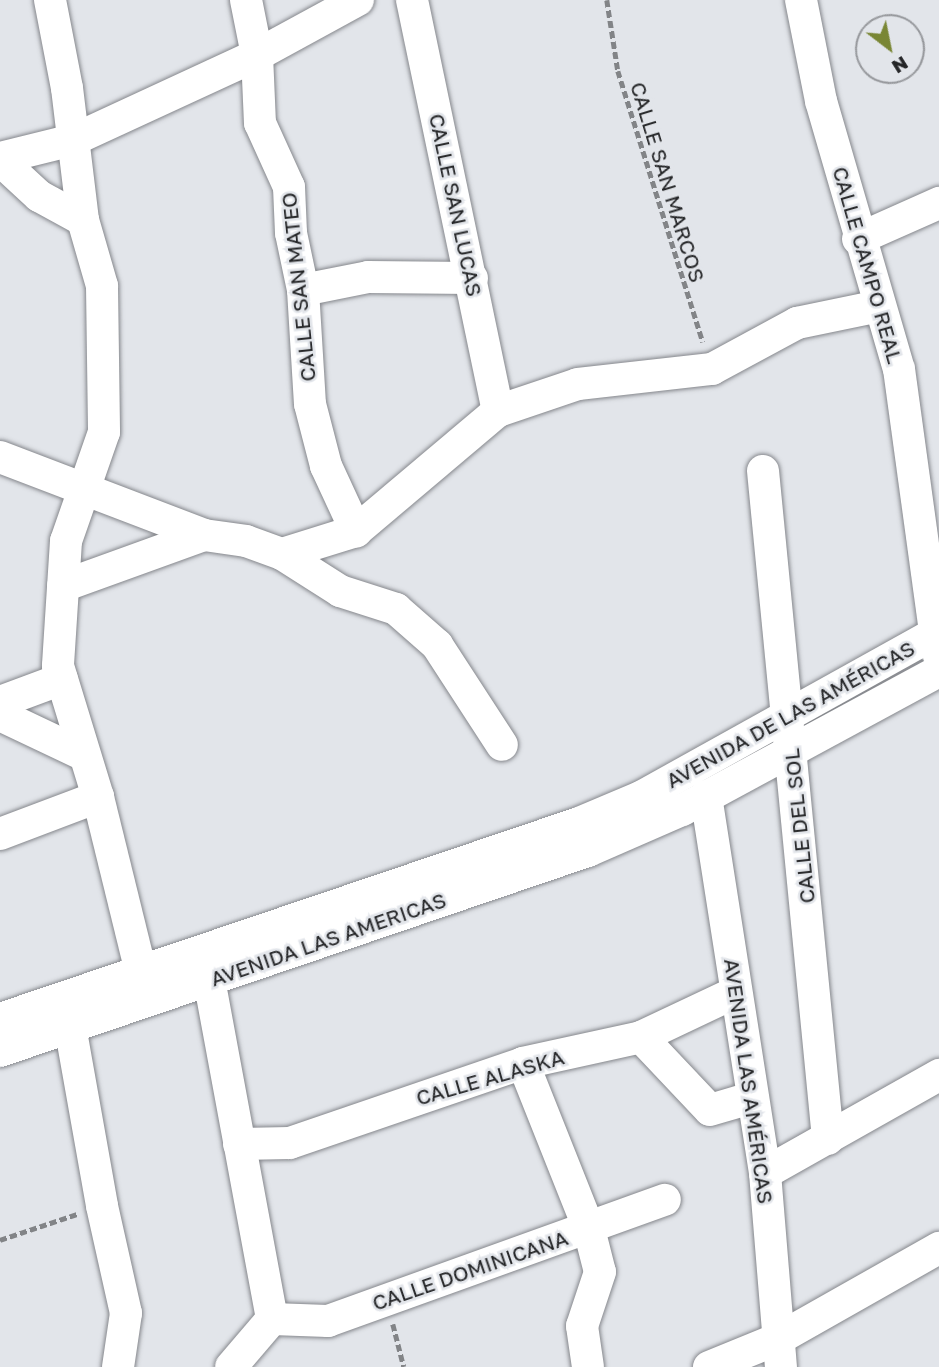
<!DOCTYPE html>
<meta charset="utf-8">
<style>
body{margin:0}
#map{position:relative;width:939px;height:1367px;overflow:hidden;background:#e2e5ea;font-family:"Golos Text",sans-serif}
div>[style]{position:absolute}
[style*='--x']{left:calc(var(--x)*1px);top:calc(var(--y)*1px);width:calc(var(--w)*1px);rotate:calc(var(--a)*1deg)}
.path>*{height:4.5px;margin-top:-2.25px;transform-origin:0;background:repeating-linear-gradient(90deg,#828487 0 7px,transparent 0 10.5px)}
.roads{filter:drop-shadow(0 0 2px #85878c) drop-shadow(0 0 2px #85878c)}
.minor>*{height:32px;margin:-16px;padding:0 16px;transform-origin:16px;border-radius:16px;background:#fff}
span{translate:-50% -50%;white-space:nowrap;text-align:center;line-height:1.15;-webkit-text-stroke:5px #e2e5ea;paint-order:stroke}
.street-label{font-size:21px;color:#242527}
.north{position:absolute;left:855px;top:14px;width:70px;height:70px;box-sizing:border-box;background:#e2e5ea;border:2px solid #96989c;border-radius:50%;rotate:148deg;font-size:19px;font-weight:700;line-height:28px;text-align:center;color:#242527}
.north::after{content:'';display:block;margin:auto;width:24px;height:32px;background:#798634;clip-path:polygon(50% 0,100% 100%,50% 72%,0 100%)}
</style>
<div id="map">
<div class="path">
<i style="--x:607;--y:0;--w:72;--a:81.2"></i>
<i style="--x:618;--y:71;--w:284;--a:72.6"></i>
<i style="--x:0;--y:1240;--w:81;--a:-18.7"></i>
<i style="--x:393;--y:1324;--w:44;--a:75.7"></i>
</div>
<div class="roads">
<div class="minor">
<i style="--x:50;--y:0;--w:90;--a:79.1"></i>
<i style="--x:67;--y:88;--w:133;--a:83.1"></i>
<i style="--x:83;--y:220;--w:69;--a:73.9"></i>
<i style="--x:102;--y:286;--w:146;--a:89.2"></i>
<i style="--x:104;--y:432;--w:115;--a:109.2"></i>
<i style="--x:66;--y:541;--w:125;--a:93.7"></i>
<i style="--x:58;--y:666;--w:137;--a:73"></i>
<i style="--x:98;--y:797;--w:180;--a:76.2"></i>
<i style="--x:246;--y:0;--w:56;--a:78.7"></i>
<i style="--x:257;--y:55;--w:68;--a:87.5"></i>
<i style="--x:260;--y:123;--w:70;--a:65.6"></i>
<i style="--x:289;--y:187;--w:46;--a:87.5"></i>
<i style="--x:291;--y:233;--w:58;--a:78.1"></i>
<i style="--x:303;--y:290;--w:114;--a:86.5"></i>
<i style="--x:310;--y:404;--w:64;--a:75.5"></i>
<i style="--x:326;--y:466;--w:72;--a:65.2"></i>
<i style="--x:412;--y:0;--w:420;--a:78.2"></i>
<i style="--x:801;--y:0;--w:103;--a:78.8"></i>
<i style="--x:821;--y:101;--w:279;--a:73.8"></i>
<i style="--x:899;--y:369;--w:287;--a:82.2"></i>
<i style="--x:0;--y:158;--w:75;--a:-13.9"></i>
<i style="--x:73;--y:140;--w:203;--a:-24.8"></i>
<i style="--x:257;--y:55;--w:115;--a:-28.6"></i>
<i style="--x:0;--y:160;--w:53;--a:42.7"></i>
<i style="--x:39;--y:196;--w:50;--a:28.6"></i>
<i style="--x:858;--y:239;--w:89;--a:-24"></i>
<i style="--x:303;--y:290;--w:66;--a:-11.3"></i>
<i style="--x:368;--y:277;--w:104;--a:0.6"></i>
<i style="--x:0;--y:457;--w:218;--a:20.9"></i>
<i style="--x:763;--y:471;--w:671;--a:84.44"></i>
<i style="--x:282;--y:554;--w:69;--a:32.5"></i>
<i style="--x:340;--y:591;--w:59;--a:17.8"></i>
<i style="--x:396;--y:609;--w:55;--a:41.3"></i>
<i style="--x:437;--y:645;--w:119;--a:57"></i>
<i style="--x:63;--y:586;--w:150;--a:-19.9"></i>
<i style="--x:204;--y:535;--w:42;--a:8.1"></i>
<i style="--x:246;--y:541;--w:38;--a:20"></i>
<i style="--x:282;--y:554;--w:77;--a:-17.3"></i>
<i style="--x:356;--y:531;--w:186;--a:-40.2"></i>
<i style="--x:498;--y:411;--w:84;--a:-18.6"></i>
<i style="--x:578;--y:384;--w:135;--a:-6.4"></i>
<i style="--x:712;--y:369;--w:97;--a:-28.4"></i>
<i style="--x:797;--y:323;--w:84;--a:-11.7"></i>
<i style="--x:0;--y:702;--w:66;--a:-20.4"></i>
<i style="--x:0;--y:715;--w:91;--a:25.4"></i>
<i style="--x:706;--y:796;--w:382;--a:81.1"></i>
<i style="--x:765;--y:1173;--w:195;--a:85.3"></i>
<i style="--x:0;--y:834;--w:105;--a:-20.7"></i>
<i style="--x:209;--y:979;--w:346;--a:79.5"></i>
<i style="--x:67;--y:1009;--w:200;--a:79.9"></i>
<i style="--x:102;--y:1206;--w:110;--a:77.4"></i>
<i style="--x:126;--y:1313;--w:55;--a:98.4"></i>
<i style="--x:0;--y:1019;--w:611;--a:-18.7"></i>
<i style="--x:579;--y:823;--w:67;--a:-22.8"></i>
<i style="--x:641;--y:797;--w:341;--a:-29.1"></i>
<i style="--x:641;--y:1037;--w:100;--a:46.6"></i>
<i style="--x:710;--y:1110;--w:43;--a:-16.3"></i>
<i style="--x:0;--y:1051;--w:621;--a:-18.79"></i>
<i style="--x:588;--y:851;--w:103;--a:-23.6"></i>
<i style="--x:682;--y:810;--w:292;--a:-28.4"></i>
<i style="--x:523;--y:1063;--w:179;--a:68.3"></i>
<i style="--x:589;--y:1229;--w:44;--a:75.7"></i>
<i style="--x:600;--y:1272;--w:57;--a:108.4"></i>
<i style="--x:582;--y:1326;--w:41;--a:81.7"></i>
<i style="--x:239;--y:1144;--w:51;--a:-1.1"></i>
<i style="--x:290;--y:1143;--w:246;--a:-18.9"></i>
<i style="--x:523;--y:1063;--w:121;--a:-12.4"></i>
<i style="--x:641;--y:1037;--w:105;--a:-25.3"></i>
<i style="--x:765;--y:1173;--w:200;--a:-29.4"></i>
<i style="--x:272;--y:1319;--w:56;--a:2"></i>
<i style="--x:328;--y:1321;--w:358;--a:-19.8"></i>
<i style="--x:231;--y:1367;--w:63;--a:-49.5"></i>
<i style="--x:709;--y:1367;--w:74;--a:-22.1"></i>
<i style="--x:778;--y:1339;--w:185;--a:-29.5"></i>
</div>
</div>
<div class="street-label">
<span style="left:668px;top:182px;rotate:73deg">CALLE SAN MARCOS</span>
<span style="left:456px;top:205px;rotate:78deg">CALLE SAN LUCAS</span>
<span style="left:868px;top:265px;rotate:74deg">CALLE CAMPO REAL</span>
<span style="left:298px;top:287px;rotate:-96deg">CALLE SAN MATEO</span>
<span style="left:790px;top:714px;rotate:-29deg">AVENIDA DE LAS AMÉRICAS</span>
<span style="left:799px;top:826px;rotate:-96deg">CALLE DEL SOL</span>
<span style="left:328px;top:939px;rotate:-19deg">AVENIDA LAS AMERICAS</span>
<span style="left:490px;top:1077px;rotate:-16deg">CALLE ALASKA</span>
<span style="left:749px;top:1081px;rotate:82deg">AVENIDA LAS AMÉRICAS</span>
<span style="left:470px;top:1270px;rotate:-19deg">CALLE DOMINICANA</span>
</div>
<div class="north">N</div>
</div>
